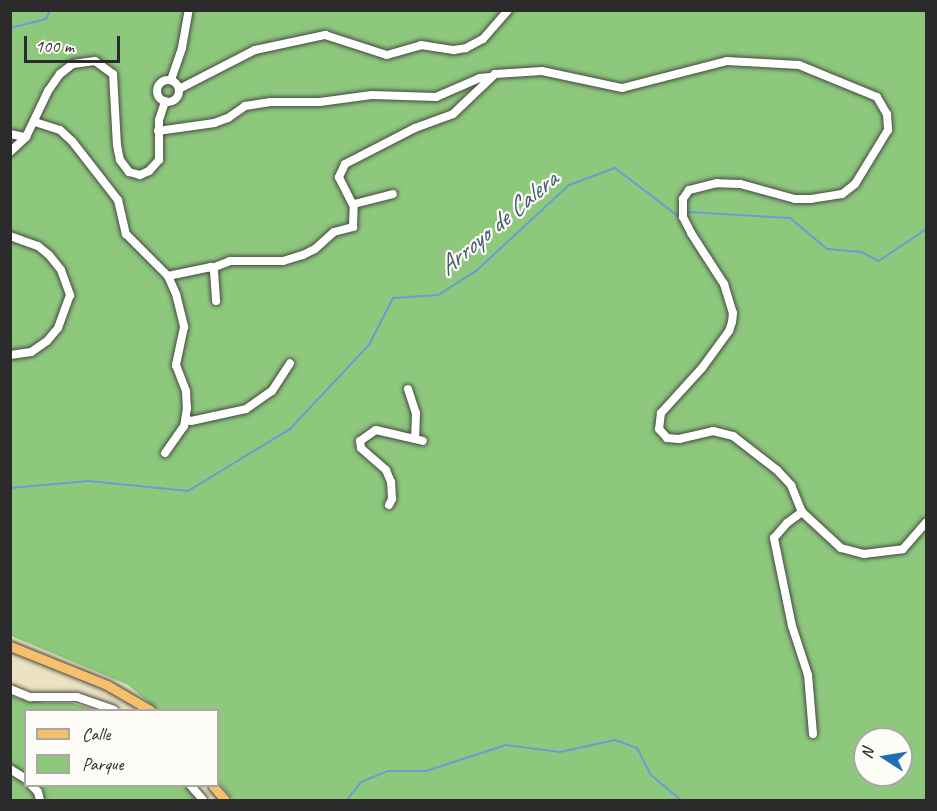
<!DOCTYPE html>
<style>
body{margin:0}
#map{position:relative;width:937px;height:811px;overflow:hidden;background:#ece3c2;font-family:Caveat,sans-serif}
div>[style]{position:absolute}
[style*='--x']{left:calc(var(--x)*1px);top:calc(var(--y)*1px);width:calc(var(--w)*1px);rotate:calc(var(--a)*1deg)}
.green>*{inset:0;background:#8dc87d}
.stream>*{height:2px;margin:-1px;padding:0 1px;transform-origin:1px;border-radius:1px;background:#689ed5}
.roads{filter:drop-shadow(0 0 2px #484742) drop-shadow(0 0 2px #484742)}
.minor>*{height:8px;margin:-4px;padding:0 4px;transform-origin:4px;border-radius:4px;background:#fff}
.minor>.ring{margin:-4px;padding:0;box-sizing:content-box;background:none;border:8px solid #fff;border-radius:50%}
.major>*{height:9px;margin:-4.5px;padding:0 4.5px;transform-origin:4.5px;border-radius:4.5px;background:#f6c06b}
span{translate:-50% -50%;white-space:nowrap;text-align:center;line-height:1.15;-webkit-text-stroke:4.5px #fdfcf7;paint-order:stroke}
.water-label{font-size:26px;color:#43596f;font-style:italic}
.frame{position:absolute;inset:0;border:12px solid #2b2b2b;pointer-events:none}
.legend{position:absolute;left:24px;top:709px;width:195px;height:78px;box-sizing:border-box;background:#fdfcf7;border:2px solid #a9a8a5;margin:0;padding:8px 10px;list-style:none;font-size:18px;color:#2b2b2b}
.legend li{display:flex;align-items:center;gap:12px;height:30px}
.legend b{width:30px;border:2px solid #a9a8a5}
.north{position:absolute;left:853px;top:727px;width:60px;height:60px;box-sizing:border-box;background:#fdfcf7;border:2px solid #a9a8a5;border-radius:50%;rotate:282deg;font-size:16px;font-weight:700;line-height:24px;text-align:center;color:#2b2b2b}
.north::after{content:'';display:block;margin:auto;width:21px;height:27px;background:#1f6fb2;clip-path:polygon(50% 0,100% 100%,50% 72%,0 100%)}
.scale{position:absolute;left:24px;top:36px;width:96px;height:27px;box-sizing:border-box;border:3px solid #2b2b2b;border-top:0;padding-left:8px;font-size:18px;line-height:21px;white-space:nowrap;color:#2b2b2b;-webkit-text-stroke:4px #fdfcf7;paint-order:stroke}
</style>
<div id="map">
<div class="green">
<i style="clip-path:polygon(evenodd,10px 11px,926px 11px,926px 800px,233px 800px,218px 780px,218px 710px,158px 710px,128px 685px,11px 636px,10px 11px,865px 739px,901px 739px,901px 775px,865px 775px,865px 739px)"></i>
<i style="clip-path:polygon(10px 695px,20px 699px,46px 703px,72px 703px,95px 710px,26px 710px,26px 786px,188px 786px,202px 800px,11px 800px)"></i>
</div>
<div class="stream">
<i style="--x:10;--y:28;--w:37;--a:-14"></i>
<i style="--x:46;--y:19;--w:10;--a:-66"></i>
<i style="--x:688;--y:212;--w:102;--a:3.4"></i>
<i style="--x:790;--y:218;--w:48;--a:40"></i>
<i style="--x:827;--y:249;--w:34;--a:5"></i>
<i style="--x:861;--y:252;--w:20;--a:27"></i>
<i style="--x:879;--y:261;--w:57;--a:-34.2"></i>
<i style="--x:10;--y:488;--w:79;--a:-5.1"></i>
<i style="--x:89;--y:481;--w:100;--a:5.8"></i>
<i style="--x:188;--y:491;--w:119;--a:-31.3"></i>
<i style="--x:290;--y:429;--w:115;--a:-46.8"></i>
<i style="--x:369;--y:345;--w:53;--a:-62.9"></i>
<i style="--x:393;--y:298;--w:45;--a:-3.8"></i>
<i style="--x:438;--y:295;--w:45;--a:-32.3"></i>
<i style="--x:476;--y:271;--w:127;--a:-42.8"></i>
<i style="--x:569;--y:185;--w:49;--a:-20.3"></i>
<i style="--x:615;--y:168;--w:79;--a:37.3"></i>
<i style="--x:347;--y:800;--w:23;--a:-52"></i>
<i style="--x:361;--y:782;--w:29;--a:-22"></i>
<i style="--x:388;--y:771;--w:38;--a:0"></i>
<i style="--x:426;--y:771;--w:84;--a:-18"></i>
<i style="--x:506;--y:745;--w:54;--a:7.4"></i>
<i style="--x:560;--y:752;--w:56;--a:-12.3"></i>
<i style="--x:615;--y:740;--w:23;--a:20"></i>
<i style="--x:637;--y:748;--w:30;--a:63"></i>
<i style="--x:651;--y:775;--w:39;--a:40"></i>
</div>
<div class="roads">
<div class="minor">
<i class="ring" style="left:157px;top:80px;width:14px;height:14px"></i>
<i style="--x:171;--y:80;--w:34;--a:-71"></i>
<i style="--x:182;--y:48;--w:39;--a:-80"></i>
<i style="--x:179;--y:89;--w:85;--a:-27.2"></i>
<i style="--x:255;--y:50;--w:72;--a:-12.1"></i>
<i style="--x:325;--y:35;--w:65;--a:17.9"></i>
<i style="--x:387;--y:55;--w:35;--a:-16"></i>
<i style="--x:421;--y:45;--w:33;--a:9"></i>
<i style="--x:454;--y:50;--w:12;--a:-9"></i>
<i style="--x:466;--y:48;--w:19;--a:-28"></i>
<i style="--x:483;--y:39;--w:38;--a:-49"></i>
<i style="--x:35;--y:122;--w:26;--a:18"></i>
<i style="--x:60;--y:130;--w:16;--a:43"></i>
<i style="--x:72;--y:141;--w:75;--a:52.1"></i>
<i style="--x:118;--y:200;--w:35;--a:77"></i>
<i style="--x:126;--y:234;--w:59;--a:45"></i>
<i style="--x:168;--y:276;--w:20;--a:66"></i>
<i style="--x:176;--y:294;--w:34;--a:76"></i>
<i style="--x:184;--y:327;--w:39;--a:102"></i>
<i style="--x:176;--y:365;--w:28;--a:69"></i>
<i style="--x:186;--y:391;--w:17;--a:87"></i>
<i style="--x:187;--y:408;--w:18;--a:99"></i>
<i style="--x:184;--y:426;--w:33;--a:125"></i>
<i style="--x:158;--y:131;--w:57;--a:-8.1"></i>
<i style="--x:214;--y:123;--w:15;--a:-20"></i>
<i style="--x:228;--y:118;--w:21;--a:-35"></i>
<i style="--x:245;--y:106;--w:26;--a:-9"></i>
<i style="--x:271;--y:102;--w:49;--a:0"></i>
<i style="--x:320;--y:102;--w:52;--a:-7.7"></i>
<i style="--x:372;--y:95;--w:64;--a:1.8"></i>
<i style="--x:436;--y:97;--w:48;--a:-23.4"></i>
<i style="--x:480;--y:78;--w:10;--a:-6"></i>
<i style="--x:10;--y:134;--w:16;--a:11"></i>
<i style="--x:10;--y:152;--w:22;--a:-43"></i>
<i style="--x:26;--y:137;--w:51;--a:-64.4"></i>
<i style="--x:48;--y:91;--w:21;--a:-55"></i>
<i style="--x:60;--y:74;--w:16;--a:-38"></i>
<i style="--x:73;--y:64;--w:22;--a:-8"></i>
<i style="--x:95;--y:61;--w:22;--a:36"></i>
<i style="--x:113;--y:74;--w:71;--a:86.8"></i>
<i style="--x:117;--y:145;--w:15;--a:79"></i>
<i style="--x:120;--y:160;--w:15;--a:53"></i>
<i style="--x:129;--y:172;--w:11;--a:15"></i>
<i style="--x:140;--y:175;--w:10;--a:-24"></i>
<i style="--x:149;--y:171;--w:15;--a:-48"></i>
<i style="--x:159;--y:160;--w:40;--a:-90"></i>
<i style="--x:159;--y:120;--w:20;--a:-72"></i>
<i style="--x:353;--y:205;--w:31;--a:-117"></i>
<i style="--x:339;--y:177;--w:14;--a:-65"></i>
<i style="--x:345;--y:164;--w:79;--a:-27.2"></i>
<i style="--x:415;--y:128;--w:40;--a:-20.2"></i>
<i style="--x:453;--y:114;--w:58;--a:-43.6"></i>
<i style="--x:495;--y:74;--w:47;--a:-3.7"></i>
<i style="--x:542;--y:71;--w:82;--a:12"></i>
<i style="--x:622;--y:88;--w:108;--a:-14.4"></i>
<i style="--x:727;--y:61;--w:72;--a:3.2"></i>
<i style="--x:799;--y:65;--w:84;--a:22.3"></i>
<i style="--x:877;--y:97;--w:20;--a:60"></i>
<i style="--x:887;--y:114;--w:16;--a:86"></i>
<i style="--x:888;--y:130;--w:63;--a:121.4"></i>
<i style="--x:855;--y:184;--w:16;--a:142"></i>
<i style="--x:842;--y:194;--w:31;--a:171"></i>
<i style="--x:811;--y:199;--w:16;--a:180"></i>
<i style="--x:795;--y:199;--w:57;--a:-164.7"></i>
<i style="--x:740;--y:184;--w:23;--a:-178"></i>
<i style="--x:717;--y:183;--w:29;--a:166"></i>
<i style="--x:689;--y:190;--w:11;--a:124"></i>
<i style="--x:683;--y:199;--w:18;--a:90"></i>
<i style="--x:683;--y:217;--w:18;--a:63"></i>
<i style="--x:691;--y:233;--w:61;--a:57.1"></i>
<i style="--x:724;--y:284;--w:30;--a:73"></i>
<i style="--x:733;--y:313;--w:9;--a:96"></i>
<i style="--x:732;--y:322;--w:9;--a:108"></i>
<i style="--x:729;--y:331;--w:46;--a:126.1"></i>
<i style="--x:702;--y:368;--w:61;--a:132.3"></i>
<i style="--x:661;--y:413;--w:16;--a:97"></i>
<i style="--x:659;--y:429;--w:12;--a:48"></i>
<i style="--x:667;--y:438;--w:12;--a:5"></i>
<i style="--x:679;--y:439;--w:35;--a:-13"></i>
<i style="--x:713;--y:431;--w:21;--a:14"></i>
<i style="--x:733;--y:436;--w:56;--a:37.7"></i>
<i style="--x:777;--y:470;--w:21;--a:47"></i>
<i style="--x:791;--y:485;--w:29;--a:68"></i>
<i style="--x:10;--y:236;--w:30;--a:20"></i>
<i style="--x:38;--y:246;--w:14;--a:39"></i>
<i style="--x:49;--y:255;--w:19;--a:51"></i>
<i style="--x:61;--y:270;--w:27;--a:70"></i>
<i style="--x:70;--y:295;--w:35;--a:110"></i>
<i style="--x:58;--y:328;--w:17;--a:130"></i>
<i style="--x:47;--y:341;--w:19;--a:145"></i>
<i style="--x:31;--y:352;--w:21;--a:172"></i>
<i style="--x:212;--y:268;--w:19;--a:-21"></i>
<i style="--x:230;--y:261;--w:53;--a:0"></i>
<i style="--x:283;--y:261;--w:21;--a:-17"></i>
<i style="--x:303;--y:255;--w:13;--a:-27"></i>
<i style="--x:315;--y:249;--w:25;--a:-42"></i>
<i style="--x:334;--y:232;--w:20;--a:-15"></i>
<i style="--x:353;--y:227;--w:23;--a:-88"></i>
<i style="--x:354;--y:204;--w:40;--a:-14.4"></i>
<i style="--x:168;--y:276;--w:44;--a:-11.8"></i>
<i style="--x:211;--y:267;--w:5;--a:53"></i>
<i style="--x:214;--y:271;--w:30;--a:86"></i>
<i style="--x:408;--y:389;--w:25;--a:72"></i>
<i style="--x:416;--y:413;--w:26;--a:92"></i>
<i style="--x:186;--y:419;--w:5;--a:22"></i>
<i style="--x:191;--y:421;--w:56;--a:-12.3"></i>
<i style="--x:246;--y:409;--w:32;--a:-35"></i>
<i style="--x:272;--y:391;--w:33;--a:-57"></i>
<i style="--x:389;--y:505;--w:7;--a:-63"></i>
<i style="--x:392;--y:499;--w:17;--a:-93"></i>
<i style="--x:391;--y:482;--w:13;--a:-113"></i>
<i style="--x:386;--y:470;--w:33;--a:-139"></i>
<i style="--x:361;--y:448;--w:7;--a:-98"></i>
<i style="--x:360;--y:441;--w:19;--a:-35"></i>
<i style="--x:376;--y:430;--w:48;--a:13.2"></i>
<i style="--x:10;--y:689;--w:22;--a:22"></i>
<i style="--x:30;--y:697;--w:47;--a:0"></i>
<i style="--x:77;--y:697;--w:39;--a:19"></i>
<i style="--x:813;--y:734;--w:59;--a:-94.8"></i>
<i style="--x:808;--y:675;--w:52;--a:-108.1"></i>
<i style="--x:792;--y:626;--w:90;--a:-101.6"></i>
<i style="--x:774;--y:538;--w:20;--a:-49"></i>
<i style="--x:787;--y:523;--w:19;--a:-36"></i>
<i style="--x:802;--y:512;--w:53;--a:42.7"></i>
<i style="--x:841;--y:548;--w:24;--a:15"></i>
<i style="--x:864;--y:554;--w:39;--a:-7"></i>
<i style="--x:903;--y:549;--w:35;--a:-49"></i>
<i style="--x:10;--y:769;--w:19;--a:32"></i>
<i style="--x:32;--y:786;--w:8;--a:45"></i>
<i style="--x:38;--y:792;--w:8;--a:76"></i>
<i style="--x:191;--y:786;--w:18;--a:49"></i>
</div>
<div class="major">
<i style="--x:10;--y:646;--w:105;--a:21.9"></i>
<i style="--x:107;--y:685;--w:50;--a:30.2"></i>
<i style="--x:213;--y:786;--w:18;--a:49"></i>
</div>
</div>
<div class="water-label">
<span style="left:498px;top:223px;rotate:-40deg">Arroyo de Calera</span>
</div>
<div class="frame"></div>
<ul class="legend">
<li><b style="height:8px;background:#f6c06b"></b>Calle</li>
<li><b style="height:16px;background:#8dc87d"></b>Parque</li>
</ul>
<div class="north">N</div>
<div class="scale">100 m</div>
</div>
